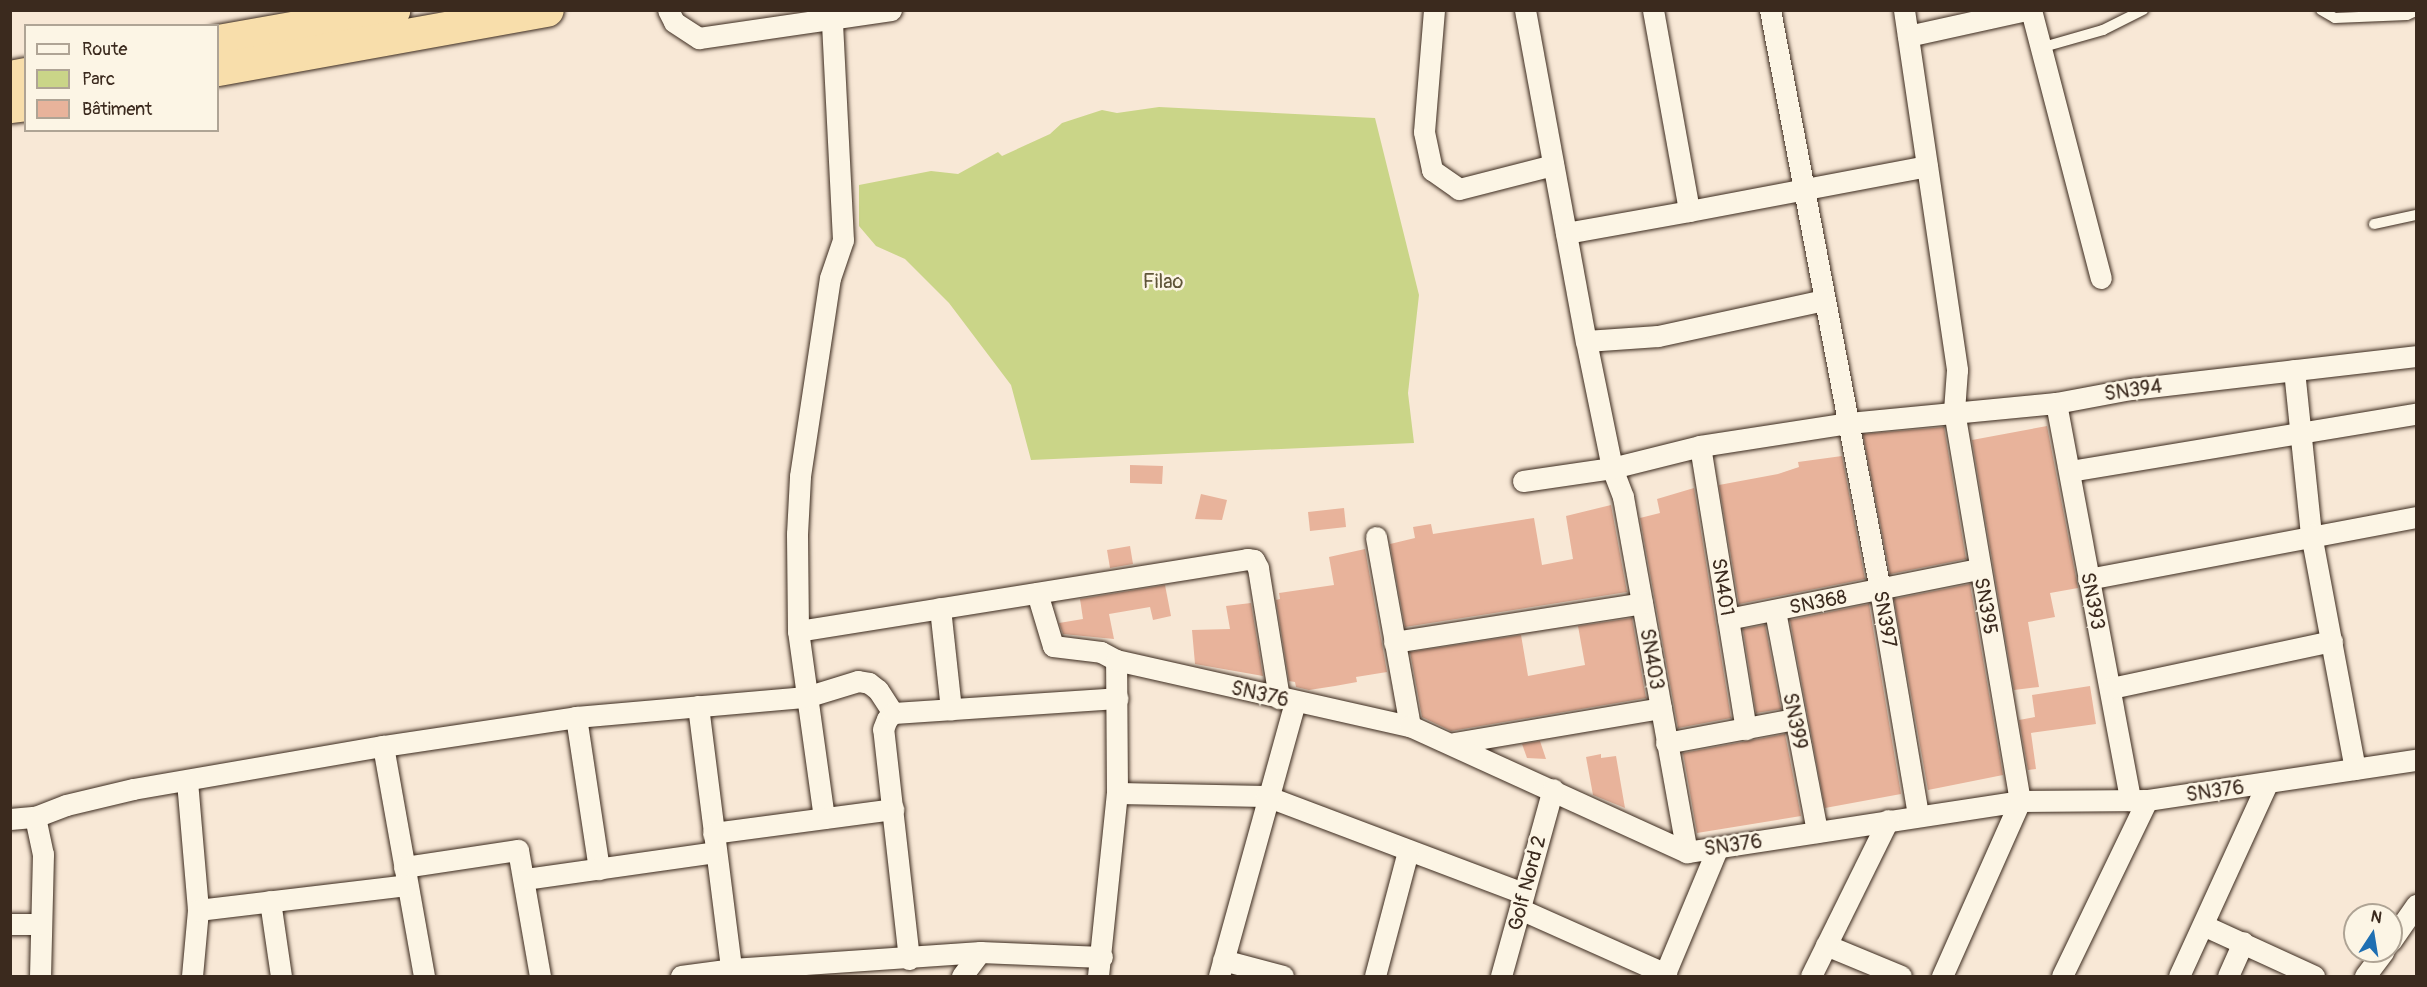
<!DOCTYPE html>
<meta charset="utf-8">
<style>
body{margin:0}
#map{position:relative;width:2427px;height:987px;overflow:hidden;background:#f8e8d6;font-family:Pangolin,sans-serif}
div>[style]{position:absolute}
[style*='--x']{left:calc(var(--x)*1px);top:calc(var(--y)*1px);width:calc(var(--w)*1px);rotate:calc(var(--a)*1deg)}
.green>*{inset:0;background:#cad588}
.building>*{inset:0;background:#e8b39b}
.roads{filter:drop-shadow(0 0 2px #3b2a1e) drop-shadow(0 0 2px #3b2a1e)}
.lane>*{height:10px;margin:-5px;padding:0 5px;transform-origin:5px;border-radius:5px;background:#fcf5e5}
.street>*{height:21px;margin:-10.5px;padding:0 10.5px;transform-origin:10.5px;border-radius:10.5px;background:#fcf5e5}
.highway>*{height:33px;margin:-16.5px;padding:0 16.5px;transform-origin:16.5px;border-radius:16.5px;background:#f8deab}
span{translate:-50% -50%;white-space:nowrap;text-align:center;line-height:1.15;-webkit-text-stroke:5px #fcf5e5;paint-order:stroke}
.park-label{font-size:20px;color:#5f5538}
.street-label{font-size:20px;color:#3b2a1e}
.frame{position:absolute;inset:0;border:12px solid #3b2a1e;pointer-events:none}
.legend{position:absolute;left:24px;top:24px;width:195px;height:108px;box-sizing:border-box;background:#fcf5e5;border:2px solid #afa495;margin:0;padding:8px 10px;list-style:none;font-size:18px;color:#3b2a1e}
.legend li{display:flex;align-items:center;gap:12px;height:30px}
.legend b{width:30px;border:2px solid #afa495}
.north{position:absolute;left:2343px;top:903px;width:60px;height:60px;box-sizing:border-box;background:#fcf5e5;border:2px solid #afa495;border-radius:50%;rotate:12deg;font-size:16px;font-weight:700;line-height:24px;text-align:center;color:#3b2a1e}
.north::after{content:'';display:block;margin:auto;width:21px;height:27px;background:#1f6fb2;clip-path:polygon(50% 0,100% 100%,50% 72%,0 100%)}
</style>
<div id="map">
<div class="green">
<i style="clip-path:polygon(1159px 107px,1375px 118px,1419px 295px,1408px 393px,1414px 443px,1031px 460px,1011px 385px,949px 303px,905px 259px,876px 246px,859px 226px,859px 185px,931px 171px,958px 174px,998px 152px,1002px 156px,1050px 134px,1062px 123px,1102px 110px,1117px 113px)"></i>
</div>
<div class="building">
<i style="clip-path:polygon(2047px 426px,2078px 588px,2050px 593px,2055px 617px,2028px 622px,2039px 687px,2014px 690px,1972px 440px)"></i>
<i style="clip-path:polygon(1944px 427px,1966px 559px,1890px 574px,1863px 434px)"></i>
<i style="clip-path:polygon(1842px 456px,1865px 579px,1739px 604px,1719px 485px,1778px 474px,1799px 467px,1798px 462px)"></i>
<i style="clip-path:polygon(1130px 465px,1163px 466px,1162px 484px,1130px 483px)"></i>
<i style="clip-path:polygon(1694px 488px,1731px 718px,1678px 728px,1640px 518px,1660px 513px,1657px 499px)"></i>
<i style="clip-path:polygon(1201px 494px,1227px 500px,1222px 520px,1195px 519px)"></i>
<i style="clip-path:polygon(1611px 505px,1627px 592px,1405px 627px,1390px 544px,1415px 538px,1413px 527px,1431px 524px,1433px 534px,1534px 518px,1542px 565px,1573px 559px,1566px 516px)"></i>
<i style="clip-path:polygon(1344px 508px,1346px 527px,1310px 531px,1308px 512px)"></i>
<i style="clip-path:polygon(1130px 546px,1133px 564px,1110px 568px,1107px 550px)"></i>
<i style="clip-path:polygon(1365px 549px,1387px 672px,1356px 677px,1357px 682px,1335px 686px,1309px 690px,1296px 687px,1295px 682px,1289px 681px,1276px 600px,1280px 599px,1279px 593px,1334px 585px,1329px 557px)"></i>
<i style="clip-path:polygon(1970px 584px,2003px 775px,1928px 790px,1894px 599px)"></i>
<i style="clip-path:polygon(1165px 585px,1171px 616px,1153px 620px,1150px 607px,1109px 614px,1114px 639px,1063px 634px,1059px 623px,1083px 619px,1080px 599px)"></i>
<i style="clip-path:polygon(1251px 603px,1263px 676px,1195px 664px,1192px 630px,1230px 629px,1226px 606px)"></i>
<i style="clip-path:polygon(1869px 604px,1901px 794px,1825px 808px,1790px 620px)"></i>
<i style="clip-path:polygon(1632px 618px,1646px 698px,1451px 731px,1422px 717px,1410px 652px,1521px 635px,1528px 676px,1585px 665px,1578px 626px)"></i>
<i style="clip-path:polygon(1765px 625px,1781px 709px,1756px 713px,1743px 629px)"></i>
<i style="clip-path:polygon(2090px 686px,2096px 724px,2031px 733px,2036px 769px,2028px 770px,2019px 720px,2035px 717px,2032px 695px)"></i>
<i style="clip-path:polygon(1785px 734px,1801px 816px,1697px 833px,1683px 753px)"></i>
<i style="clip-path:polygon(1540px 741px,1546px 759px,1527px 758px,1522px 744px)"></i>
<i style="clip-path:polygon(1601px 754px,1601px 758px,1616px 756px,1625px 808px,1593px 795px,1586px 757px)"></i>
</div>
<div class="roads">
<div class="lane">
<i style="--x:2321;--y:10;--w:16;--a:30"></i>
<i style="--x:2335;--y:18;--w:72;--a:-2.4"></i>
<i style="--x:2407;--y:15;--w:10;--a:-24"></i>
<i style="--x:2040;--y:48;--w:66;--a:-15.9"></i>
<i style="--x:2103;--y:30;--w:45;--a:-26.6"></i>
<i style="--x:2374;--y:224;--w:43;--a:-12.1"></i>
</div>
<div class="street">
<i style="--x:668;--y:10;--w:13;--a:63"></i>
<i style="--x:674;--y:22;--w:30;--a:33"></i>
<i style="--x:699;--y:38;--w:194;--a:-8.3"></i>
<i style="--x:1434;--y:10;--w:122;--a:94.7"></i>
<i style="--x:1424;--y:132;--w:39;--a:78"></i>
<i style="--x:1432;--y:170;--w:33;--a:35"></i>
<i style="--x:1459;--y:189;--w:97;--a:-14.3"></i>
<i style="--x:1525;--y:10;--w:337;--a:79.6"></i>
<i style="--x:1586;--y:341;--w:130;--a:78.4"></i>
<i style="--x:1612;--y:468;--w:31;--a:69"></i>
<i style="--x:1623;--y:497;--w:361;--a:79.8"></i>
<i style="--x:1653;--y:10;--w:204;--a:79.8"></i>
<i style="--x:1689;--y:211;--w:242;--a:-10.7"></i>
<i style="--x:1770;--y:10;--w:590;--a:79.26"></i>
<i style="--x:1880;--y:590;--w:228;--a:80.4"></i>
<i style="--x:1904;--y:10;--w:364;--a:81.6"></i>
<i style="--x:1957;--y:370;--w:41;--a:94.2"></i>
<i style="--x:1954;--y:411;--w:396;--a:80.4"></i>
<i style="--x:2020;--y:801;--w:192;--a:114"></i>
<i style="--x:2031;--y:10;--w:277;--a:75.4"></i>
<i style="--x:1908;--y:36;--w:121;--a:-12.4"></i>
<i style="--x:1566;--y:233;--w:125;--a:-10.1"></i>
<i style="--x:1586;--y:341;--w:72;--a:-4"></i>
<i style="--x:1658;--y:336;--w:170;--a:-12.2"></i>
<i style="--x:2294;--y:370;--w:165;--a:84.1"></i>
<i style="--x:2311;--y:534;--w:239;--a:79.4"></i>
<i style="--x:2056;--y:403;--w:404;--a:79.4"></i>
<i style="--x:1700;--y:446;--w:287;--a:80.8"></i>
<i style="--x:2070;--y:471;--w:351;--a:-9.4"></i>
<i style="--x:1523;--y:481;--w:90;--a:-8.3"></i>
<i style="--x:1612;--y:468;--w:91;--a:-14"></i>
<i style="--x:1700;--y:446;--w:151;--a:-8.8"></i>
<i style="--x:1849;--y:423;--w:208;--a:-5.5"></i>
<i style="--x:2056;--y:403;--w:76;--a:-10.6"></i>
<i style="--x:2131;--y:389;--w:287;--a:-6.6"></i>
<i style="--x:1376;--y:537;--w:192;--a:79.8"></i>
<i style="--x:2088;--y:579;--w:334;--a:-10.7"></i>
<i style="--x:1037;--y:593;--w:55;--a:73.2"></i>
<i style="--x:1053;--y:646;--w:48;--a:7.1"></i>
<i style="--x:1101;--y:652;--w:17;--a:28"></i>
<i style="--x:940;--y:608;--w:102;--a:83.8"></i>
<i style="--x:1775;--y:611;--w:225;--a:79.2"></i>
<i style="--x:1728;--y:619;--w:256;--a:-11.3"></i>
<i style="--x:798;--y:631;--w:455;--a:-9.1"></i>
<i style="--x:1247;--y:559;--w:7;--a:8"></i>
<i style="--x:1254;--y:560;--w:9;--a:63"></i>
<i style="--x:1258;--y:568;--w:132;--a:80.8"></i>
<i style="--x:1394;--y:642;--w:251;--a:-8.9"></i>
<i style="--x:2111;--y:688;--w:226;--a:-12"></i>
<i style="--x:698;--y:706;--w:272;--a:82.8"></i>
<i style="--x:576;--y:717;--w:154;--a:81.4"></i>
<i style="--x:1454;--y:743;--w:210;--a:-9.6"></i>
<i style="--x:1666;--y:743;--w:130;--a:-10.6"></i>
<i style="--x:383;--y:746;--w:234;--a:79.9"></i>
<i style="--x:187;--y:781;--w:129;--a:85.1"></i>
<i style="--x:198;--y:910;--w:66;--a:95.2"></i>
<i style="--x:1117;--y:793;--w:149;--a:1.2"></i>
<i style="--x:1266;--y:796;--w:275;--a:20.7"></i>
<i style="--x:35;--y:817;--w:38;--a:78"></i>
<i style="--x:43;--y:854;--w:122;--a:91.4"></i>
<i style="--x:824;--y:818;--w:189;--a:-97.9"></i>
<i style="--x:798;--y:631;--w:97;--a:-90.6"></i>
<i style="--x:797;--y:534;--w:58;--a:-87"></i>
<i style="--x:800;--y:476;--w:200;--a:-81.4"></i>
<i style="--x:830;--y:278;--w:40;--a:-71.1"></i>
<i style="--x:843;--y:240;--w:218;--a:-92.9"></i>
<i style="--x:10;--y:819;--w:25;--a:-5"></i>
<i style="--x:35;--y:817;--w:33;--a:-21"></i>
<i style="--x:66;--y:805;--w:69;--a:-13.4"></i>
<i style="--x:133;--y:789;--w:254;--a:-9.8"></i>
<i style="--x:383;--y:746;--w:195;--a:-8.5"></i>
<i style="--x:576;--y:717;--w:231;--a:-5"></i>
<i style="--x:806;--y:697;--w:54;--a:-17.1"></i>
<i style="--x:858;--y:681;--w:11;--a:10"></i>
<i style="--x:869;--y:683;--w:11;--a:38"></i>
<i style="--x:878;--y:690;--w:27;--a:57"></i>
<i style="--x:713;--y:833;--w:182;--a:-7.6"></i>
<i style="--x:404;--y:867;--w:115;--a:-8.5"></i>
<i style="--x:518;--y:850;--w:128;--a:80.1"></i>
<i style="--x:526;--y:879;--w:191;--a:-8.1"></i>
<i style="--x:270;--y:901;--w:76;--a:81.7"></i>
<i style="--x:1520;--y:909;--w:160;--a:24"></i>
<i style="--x:198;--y:910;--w:210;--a:-6.8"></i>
<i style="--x:10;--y:924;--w:29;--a:0"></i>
<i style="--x:2205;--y:926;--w:120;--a:24.6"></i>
<i style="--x:2391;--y:941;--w:44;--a:-55.2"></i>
<i style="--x:1826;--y:945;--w:81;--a:22.5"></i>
<i style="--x:909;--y:959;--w:231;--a:-96.4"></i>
<i style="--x:883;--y:729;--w:11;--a:-68"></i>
<i style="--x:887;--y:719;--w:8;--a:-45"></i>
<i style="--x:893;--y:713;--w:225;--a:-3.8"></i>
<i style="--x:1223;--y:960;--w:62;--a:14.9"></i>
<i style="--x:681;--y:976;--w:51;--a:-7.8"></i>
<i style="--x:732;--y:969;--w:249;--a:-3.9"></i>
<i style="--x:980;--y:952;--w:122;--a:2.3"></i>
<i style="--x:962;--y:976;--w:30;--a:-53"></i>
<i style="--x:1098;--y:976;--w:184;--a:-84.1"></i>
<i style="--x:1117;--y:793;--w:133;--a:-90.4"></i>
<i style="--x:1116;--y:660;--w:301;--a:12.7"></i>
<i style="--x:1410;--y:726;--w:304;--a:24.5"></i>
<i style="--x:1687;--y:852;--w:337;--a:-8.7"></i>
<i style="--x:2020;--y:801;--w:127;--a:-0.5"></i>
<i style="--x:2147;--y:800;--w:272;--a:-8.5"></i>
<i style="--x:1219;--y:976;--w:284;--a:-74.5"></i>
<i style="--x:1375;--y:976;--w:129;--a:-75.2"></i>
<i style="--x:1501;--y:976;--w:194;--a:-74.5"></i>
<i style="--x:1664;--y:976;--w:138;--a:-67.3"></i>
<i style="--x:1811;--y:976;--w:174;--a:-63.7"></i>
<i style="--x:2062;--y:976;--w:195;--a:-64.2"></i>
<i style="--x:2179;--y:976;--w:211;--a:-65.4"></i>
<i style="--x:2228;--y:976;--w:37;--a:-66"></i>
<i style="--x:2365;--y:976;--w:31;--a:-53"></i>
</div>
<div class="highway">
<i style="--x:218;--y:41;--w:178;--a:-10"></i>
<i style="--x:218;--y:69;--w:334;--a:-10.2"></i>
<i style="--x:10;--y:77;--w:16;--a:-11"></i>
<i style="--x:10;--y:106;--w:16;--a:-7"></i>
</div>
</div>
<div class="park-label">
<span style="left:1163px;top:281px">Filao</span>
</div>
<div class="street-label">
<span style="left:2133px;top:390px;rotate:-8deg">SN394</span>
<span style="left:1723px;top:587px;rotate:81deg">SN401</span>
<span style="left:2093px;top:601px;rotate:79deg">SN393</span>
<span style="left:1818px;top:602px;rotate:-11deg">SN368</span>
<span style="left:1986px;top:606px;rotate:80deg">SN395</span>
<span style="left:1885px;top:619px;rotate:80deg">SN397</span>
<span style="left:1652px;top:659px;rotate:80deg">SN403</span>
<span style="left:1260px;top:694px;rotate:13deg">SN376</span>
<span style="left:1795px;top:721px;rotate:79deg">SN399</span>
<span style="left:2215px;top:791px;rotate:-8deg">SN376</span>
<span style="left:1733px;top:845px;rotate:-8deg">SN376</span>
<span style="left:1527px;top:883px;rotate:-75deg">Golf Nord 2</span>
</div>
<div class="frame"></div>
<ul class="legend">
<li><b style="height:8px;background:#fcf5e5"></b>Route</li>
<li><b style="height:16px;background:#cad588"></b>Parc</li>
<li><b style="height:16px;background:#e8b39b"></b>Bâtiment</li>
</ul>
<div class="north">N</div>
</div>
